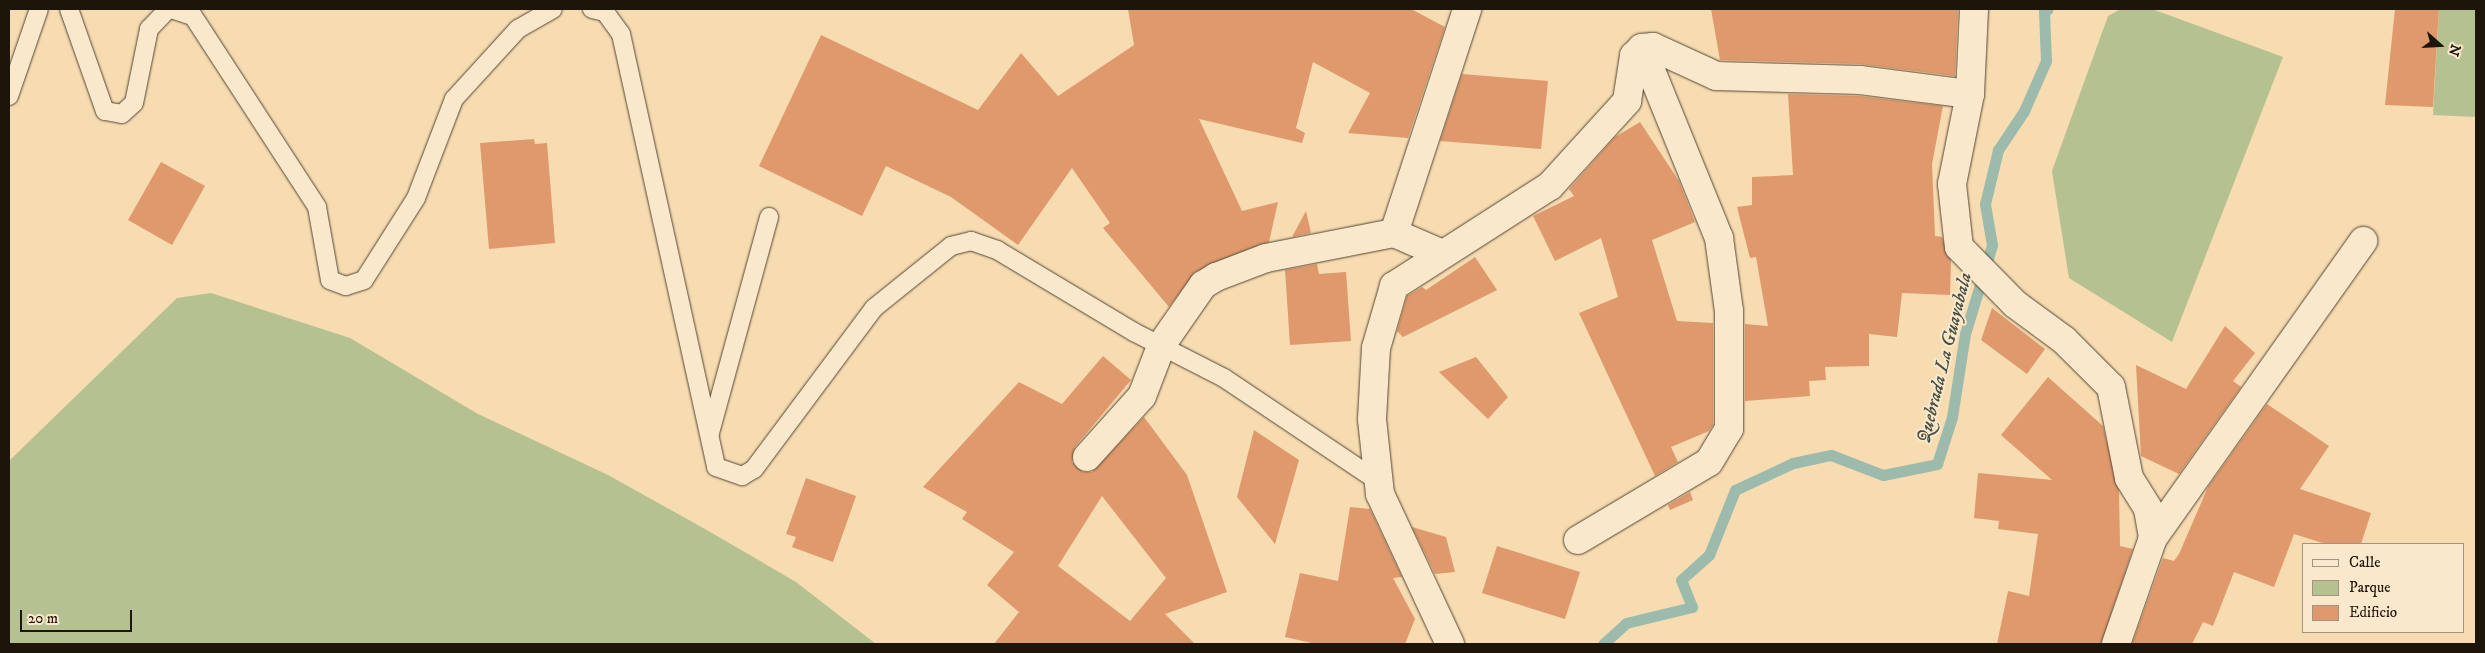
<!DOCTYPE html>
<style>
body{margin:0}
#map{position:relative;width:2485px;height:653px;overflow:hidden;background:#f7dbb1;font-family:"IM FELL DW Pica",serif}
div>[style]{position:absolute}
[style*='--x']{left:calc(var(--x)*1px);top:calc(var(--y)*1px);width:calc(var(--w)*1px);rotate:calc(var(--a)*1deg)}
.green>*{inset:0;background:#b6c191}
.stream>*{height:11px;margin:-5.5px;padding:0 5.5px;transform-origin:5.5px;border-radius:5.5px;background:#9dbbac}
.building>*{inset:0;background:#df996d}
.roads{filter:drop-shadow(0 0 1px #544634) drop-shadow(0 0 1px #544634)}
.service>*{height:18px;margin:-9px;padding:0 9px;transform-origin:9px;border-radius:9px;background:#fae8cc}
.minor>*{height:28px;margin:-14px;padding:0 14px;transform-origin:14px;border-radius:14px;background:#fae8cc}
span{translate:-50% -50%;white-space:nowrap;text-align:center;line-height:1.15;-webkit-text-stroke:4px #fae8cc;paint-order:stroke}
.water-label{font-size:19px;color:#4a4f43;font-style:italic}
.frame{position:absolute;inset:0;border:10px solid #1d150a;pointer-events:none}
.legend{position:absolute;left:2302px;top:543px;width:162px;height:90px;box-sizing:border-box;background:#fae8cc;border:1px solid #a2947e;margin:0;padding:6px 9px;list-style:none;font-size:15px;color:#1d150a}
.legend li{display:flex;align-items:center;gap:10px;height:25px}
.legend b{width:25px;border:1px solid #a2947e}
.north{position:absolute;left:2415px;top:20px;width:50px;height:50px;-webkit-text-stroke:4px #fae8cc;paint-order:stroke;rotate:109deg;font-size:14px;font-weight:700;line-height:20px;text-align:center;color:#1d150a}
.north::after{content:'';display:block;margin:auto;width:18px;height:22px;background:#1d150a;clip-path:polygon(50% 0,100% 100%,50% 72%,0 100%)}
.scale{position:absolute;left:20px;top:610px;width:112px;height:22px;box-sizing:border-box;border:2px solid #1d150a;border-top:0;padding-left:6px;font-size:15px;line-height:18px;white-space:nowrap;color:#1d150a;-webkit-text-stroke:4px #fae8cc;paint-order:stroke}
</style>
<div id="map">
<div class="green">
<i style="clip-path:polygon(2121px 9px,2152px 9px,2283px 57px,2172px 342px,2069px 278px,2052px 171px,2108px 16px)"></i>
<i style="clip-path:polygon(2439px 9px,2476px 9px,2476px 117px,2433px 115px)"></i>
<i style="clip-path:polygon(211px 293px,350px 338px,478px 414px,608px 475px,705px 529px,796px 582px,876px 644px,9px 644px,9px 461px,177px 298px)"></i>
</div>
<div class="stream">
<i style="--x:1603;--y:644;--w:31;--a:-42"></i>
<i style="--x:1626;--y:623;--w:68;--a:-13.6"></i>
<i style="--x:1692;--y:607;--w:29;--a:-112"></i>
<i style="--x:1681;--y:580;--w:38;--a:-42"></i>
<i style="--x:1709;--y:555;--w:70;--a:-68.2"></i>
<i style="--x:1735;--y:490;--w:64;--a:-25"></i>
<i style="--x:1793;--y:463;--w:39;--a:-12"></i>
<i style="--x:1831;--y:455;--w:56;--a:21"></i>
<i style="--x:1883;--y:475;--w:55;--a:-11.5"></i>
<i style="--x:1937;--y:464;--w:49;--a:-72.3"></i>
<i style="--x:1952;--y:417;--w:84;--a:-81.1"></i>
<i style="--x:1965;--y:334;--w:93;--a:-73.1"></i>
<i style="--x:1992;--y:245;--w:42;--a:-99.7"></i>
<i style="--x:1985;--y:204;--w:56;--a:-76.5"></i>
<i style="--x:1998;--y:150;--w:47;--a:-56.3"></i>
<i style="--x:2024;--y:111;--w:55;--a:-66.3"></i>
<i style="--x:2046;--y:61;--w:50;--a:-92.3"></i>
<i style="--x:2044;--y:11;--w:4;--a:-27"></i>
</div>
<div class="building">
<i style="clip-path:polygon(1128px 9px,1411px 9px,1445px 27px,1408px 138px,1348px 133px,1370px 93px,1313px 62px,1296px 128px,1305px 133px,1302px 143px,1199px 119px,1242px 211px,1278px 202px,1269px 242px,1195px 272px,1169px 307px,1103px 228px,1110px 223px,1072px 168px,1018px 245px,951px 197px,886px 166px,862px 216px,759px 166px,821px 35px,978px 110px,1021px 53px,1058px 96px,1134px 45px)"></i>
<i style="clip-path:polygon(1711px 9px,1958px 9px,1955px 76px,1860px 64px,1720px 60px)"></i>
<i style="clip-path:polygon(2395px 9px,2439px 9px,2433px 107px,2385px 105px)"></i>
<i style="clip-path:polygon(1462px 74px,1548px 81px,1541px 149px,1440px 141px)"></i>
<i style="clip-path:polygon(1788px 94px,1859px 96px,1943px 106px,1932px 164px,1935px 236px,1942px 237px,1951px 261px,1950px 295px,1902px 293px,1897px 337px,1869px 334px,1869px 366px,1825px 367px,1826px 380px,1809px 381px,1810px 396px,1745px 401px,1745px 324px,1768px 326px,1756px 257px,1750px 258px,1737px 207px,1752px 205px,1752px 177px,1793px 175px)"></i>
<i style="clip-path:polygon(1640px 122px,1679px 181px,1695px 222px,1652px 240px,1677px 321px,1713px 323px,1713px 425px,1709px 431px,1671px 447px,1678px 462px,1655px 476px,1579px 313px,1618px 297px,1601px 238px,1555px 261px,1533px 216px,1574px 196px,1569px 189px,1615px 137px)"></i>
<i style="clip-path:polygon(534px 139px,535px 144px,547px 143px,555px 243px,489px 249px,480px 143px)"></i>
<i style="clip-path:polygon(161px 162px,205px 186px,172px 245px,128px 220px)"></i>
<i style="clip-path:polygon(1306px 211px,1311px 233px,1292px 237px)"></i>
<i style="clip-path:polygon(1475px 257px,1497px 290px,1403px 337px,1397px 331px,1407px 296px,1422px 287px,1426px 290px)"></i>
<i style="clip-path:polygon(1317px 264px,1319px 274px,1346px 272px,1351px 341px,1290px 345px,1285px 270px)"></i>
<i style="clip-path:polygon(1992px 308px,2045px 349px,2027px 374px,1981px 340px)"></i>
<i style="clip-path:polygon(2225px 326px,2255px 353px,2233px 381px,2241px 387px,2179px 474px,2141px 456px,2136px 365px,2186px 389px)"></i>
<i style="clip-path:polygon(evenodd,1103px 356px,1131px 380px,1075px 447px,1072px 462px,1083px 472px,1092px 472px,1144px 417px,1187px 475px,1227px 592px,1165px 614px,1195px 644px,994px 644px,1019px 612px,987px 585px,1014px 552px,962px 519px,967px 512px,923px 487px,1019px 382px,1062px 404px,1103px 356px,1102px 496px,1166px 578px,1130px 621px,1058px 566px,1102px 496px)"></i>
<i style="clip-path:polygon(1476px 357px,1508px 397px,1488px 419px,1439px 372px)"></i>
<i style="clip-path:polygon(2048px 377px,2103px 426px,2119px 491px,2120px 546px,2133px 549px,2101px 644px,1997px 644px,2008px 591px,2029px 596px,2038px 534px,1998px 529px,1999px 521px,1974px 518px,1978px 473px,2052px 480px,2001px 435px)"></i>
<i style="clip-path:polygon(2267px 404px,2329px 446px,2300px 489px,2371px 513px,2361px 544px,2326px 544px,2294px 534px,2274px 587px,2234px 572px,2213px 626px,2203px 622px,2192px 644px,2132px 644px,2163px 558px,2174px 561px,2179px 554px,2208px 487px)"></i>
<i style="clip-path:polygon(1254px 430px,1299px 460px,1275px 544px,1237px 497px)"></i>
<i style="clip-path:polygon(806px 478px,856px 496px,833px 562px,792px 547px,796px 537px,786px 534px)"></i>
<i style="clip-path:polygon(1690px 492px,1693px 500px,1670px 510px,1668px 505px)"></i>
<i style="clip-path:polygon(1350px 507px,1370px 509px,1402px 577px,1393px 578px,1415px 619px,1405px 644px,1316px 644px,1285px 637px,1300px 573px,1338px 581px)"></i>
<i style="clip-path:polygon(1412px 527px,1446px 537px,1455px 572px,1435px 574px)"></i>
<i style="clip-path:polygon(1497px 546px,1580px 572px,1565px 619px,1482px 593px)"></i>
</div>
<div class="roads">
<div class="service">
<i style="--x:69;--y:9;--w:108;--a:70.6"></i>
<i style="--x:105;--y:111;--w:17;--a:10"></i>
<i style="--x:122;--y:114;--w:16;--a:-43"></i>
<i style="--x:134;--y:103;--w:76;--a:-78.5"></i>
<i style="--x:149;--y:29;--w:28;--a:-46"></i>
<i style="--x:171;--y:9;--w:23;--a:18"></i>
<i style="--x:193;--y:16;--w:228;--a:57"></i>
<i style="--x:317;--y:207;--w:74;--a:79.9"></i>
<i style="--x:330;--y:280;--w:17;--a:21"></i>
<i style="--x:346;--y:286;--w:19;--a:-18"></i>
<i style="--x:364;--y:280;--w:97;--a:-57.6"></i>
<i style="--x:416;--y:198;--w:106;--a:-69"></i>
<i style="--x:454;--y:99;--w:95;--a:-47.6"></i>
<i style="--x:518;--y:29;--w:40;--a:-29.7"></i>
<i style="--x:592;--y:9;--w:13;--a:13"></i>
<i style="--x:605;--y:12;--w:27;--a:54"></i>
<i style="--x:621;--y:34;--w:443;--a:77.6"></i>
<i style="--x:716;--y:467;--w:28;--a:19"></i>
<i style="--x:742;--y:476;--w:14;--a:-30"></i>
<i style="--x:754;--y:469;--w:201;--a:-53.3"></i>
<i style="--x:874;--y:308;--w:99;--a:-38.8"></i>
<i style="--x:951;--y:246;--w:21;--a:-14"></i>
<i style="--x:971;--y:241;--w:28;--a:19"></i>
<i style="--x:997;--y:250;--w:160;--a:30.9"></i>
<i style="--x:1134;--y:332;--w:101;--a:27.1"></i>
<i style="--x:1224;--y:378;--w:185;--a:33.8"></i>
<i style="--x:9;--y:96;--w:92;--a:-71"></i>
<i style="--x:710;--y:433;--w:224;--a:-74.7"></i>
</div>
<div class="minor">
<i style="--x:1974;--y:9;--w:85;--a:92.7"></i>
<i style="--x:1970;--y:94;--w:92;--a:101.3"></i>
<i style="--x:1952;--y:184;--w:63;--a:83.7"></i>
<i style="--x:1959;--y:247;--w:80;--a:45.5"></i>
<i style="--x:2015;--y:304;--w:61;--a:36.3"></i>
<i style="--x:2064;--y:340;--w:66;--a:45"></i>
<i style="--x:2111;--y:387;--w:93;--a:78.8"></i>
<i style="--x:2129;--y:478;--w:36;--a:58"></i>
<i style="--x:2148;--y:509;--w:29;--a:80"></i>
<i style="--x:1394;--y:233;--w:236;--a:-71.9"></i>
<i style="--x:1087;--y:457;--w:82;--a:-48"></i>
<i style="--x:1142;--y:396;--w:56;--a:-69"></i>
<i style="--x:1162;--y:344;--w:72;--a:-55.2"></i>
<i style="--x:1203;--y:285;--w:15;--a:-32"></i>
<i style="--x:1216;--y:277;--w:53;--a:-20.8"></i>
<i style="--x:1266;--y:258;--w:130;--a:-11.1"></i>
<i style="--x:1394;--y:233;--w:50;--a:23.5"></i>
<i style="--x:1578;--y:540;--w:152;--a:-30.8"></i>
<i style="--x:1709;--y:462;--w:39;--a:-59"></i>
<i style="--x:1729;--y:429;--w:118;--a:-90"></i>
<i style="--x:1729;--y:311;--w:74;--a:-97.8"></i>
<i style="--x:1719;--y:238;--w:205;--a:-112.1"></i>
<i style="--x:1450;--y:644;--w:166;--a:-115"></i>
<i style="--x:1380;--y:494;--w:75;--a:-96.1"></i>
<i style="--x:1372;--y:419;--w:71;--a:-86.8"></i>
<i style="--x:1376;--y:348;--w:65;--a:-73.8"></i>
<i style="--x:1394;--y:286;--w:185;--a:-32.7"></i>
<i style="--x:1550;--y:186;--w:115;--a:-47.8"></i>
<i style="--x:1627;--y:101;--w:46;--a:-81.2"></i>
<i style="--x:1634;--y:56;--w:11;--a:-45"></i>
<i style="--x:1642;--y:48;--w:11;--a:-5"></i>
<i style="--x:1653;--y:47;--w:69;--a:24.7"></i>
<i style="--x:1716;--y:76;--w:144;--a:1.6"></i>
<i style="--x:1860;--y:80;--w:111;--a:7.3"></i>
<i style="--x:2116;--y:644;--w:112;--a:-70.8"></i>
<i style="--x:2153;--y:538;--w:364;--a:-54.7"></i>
</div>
</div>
<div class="water-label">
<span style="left:1945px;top:358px;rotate:-76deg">Quebrada La Guayabala</span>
</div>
<div class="frame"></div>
<ul class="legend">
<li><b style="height:6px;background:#fae8cc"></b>Calle</li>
<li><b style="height:14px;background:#b6c191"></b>Parque</li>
<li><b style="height:14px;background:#df996d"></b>Edificio</li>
</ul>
<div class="north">N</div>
<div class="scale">20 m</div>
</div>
